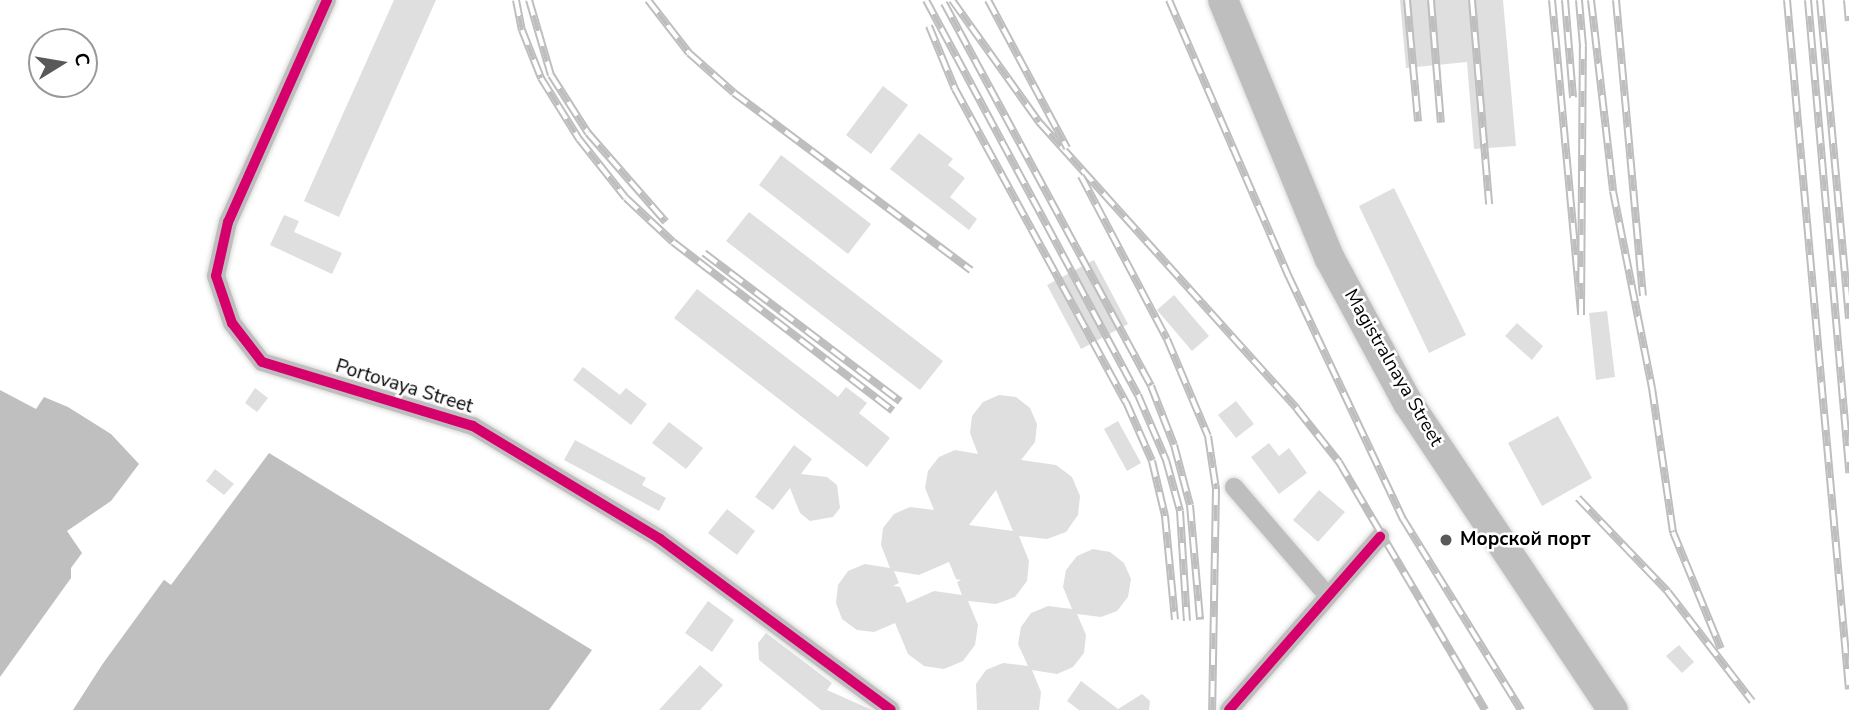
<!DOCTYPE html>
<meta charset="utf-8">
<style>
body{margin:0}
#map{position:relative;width:1849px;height:710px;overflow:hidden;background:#fff;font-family:"Nunito Sans",sans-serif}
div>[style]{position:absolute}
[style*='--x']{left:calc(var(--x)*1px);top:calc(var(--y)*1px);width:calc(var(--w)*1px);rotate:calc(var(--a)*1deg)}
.water>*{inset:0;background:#bfbfbf}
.pier>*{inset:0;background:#fff}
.building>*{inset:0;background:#dfdfdf}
.roads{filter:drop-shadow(0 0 2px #dbdbdb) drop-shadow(0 0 2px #dbdbdb)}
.minor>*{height:18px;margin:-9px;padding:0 9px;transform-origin:9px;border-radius:9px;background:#bebebe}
.trunk>*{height:30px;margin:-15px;padding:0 15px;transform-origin:15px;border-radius:15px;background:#bebebe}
.rail>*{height:8px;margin-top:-4px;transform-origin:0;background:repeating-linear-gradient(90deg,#fff 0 16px,#bebebe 0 32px);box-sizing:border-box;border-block:2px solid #bebebe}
.cycleway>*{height:10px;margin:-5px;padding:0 5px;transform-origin:5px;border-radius:5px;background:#d6006c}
.dots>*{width:19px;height:19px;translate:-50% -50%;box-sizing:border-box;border:4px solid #fff;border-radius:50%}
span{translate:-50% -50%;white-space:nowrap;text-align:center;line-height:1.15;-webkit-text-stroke:5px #fff;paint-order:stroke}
.street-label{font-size:19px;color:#000}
.poi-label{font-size:19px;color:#000;font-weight:700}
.left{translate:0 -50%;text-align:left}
.north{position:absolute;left:28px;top:28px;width:70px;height:70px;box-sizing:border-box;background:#fff;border:2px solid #999;border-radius:50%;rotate:79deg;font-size:19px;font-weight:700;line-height:28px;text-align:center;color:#000}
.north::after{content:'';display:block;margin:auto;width:24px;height:32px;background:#595959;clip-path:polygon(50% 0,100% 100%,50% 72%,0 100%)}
</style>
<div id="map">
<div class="water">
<i style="clip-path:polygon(0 390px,36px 409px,44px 397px,68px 407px,111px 434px,139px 464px,111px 501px,67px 531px,82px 553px,71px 568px,71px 578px,0 677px)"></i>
<i style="clip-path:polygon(269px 453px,592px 650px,549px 710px,73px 710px,159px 576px,171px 585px)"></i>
</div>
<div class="pier">
<i style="clip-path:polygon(156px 573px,166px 577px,69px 710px,85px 686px,84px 663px)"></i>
</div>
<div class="building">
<i style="clip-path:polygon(394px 0,436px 0,339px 217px,304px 201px)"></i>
<i style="clip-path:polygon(1400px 0,1503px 0,1516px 146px,1474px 149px,1467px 62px,1406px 68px)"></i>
<i style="clip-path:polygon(883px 86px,908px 105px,871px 154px,846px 135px)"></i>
<i style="clip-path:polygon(919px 133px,953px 159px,948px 165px,965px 178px,950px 197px,977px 219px,969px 230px,890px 169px)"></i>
<i style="clip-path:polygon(781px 155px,871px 224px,848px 254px,759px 185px)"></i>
<i style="clip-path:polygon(1394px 188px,1466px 335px,1429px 353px,1359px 206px)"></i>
<i style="clip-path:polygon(749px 212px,943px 361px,920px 390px,726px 241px)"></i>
<i style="clip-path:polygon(284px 215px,299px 221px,294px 232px,342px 253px,332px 274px,270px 245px)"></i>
<i style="clip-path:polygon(1094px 260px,1128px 324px,1081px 349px,1047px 285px)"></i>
<i style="clip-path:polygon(697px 289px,838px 397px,846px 387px,867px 403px,859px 413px,890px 438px,867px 467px,674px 318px)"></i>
<i style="clip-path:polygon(1174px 295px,1209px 336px,1192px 351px,1157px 310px)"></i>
<i style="clip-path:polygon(1607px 311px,1615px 377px,1596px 380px,1589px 313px)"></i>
<i style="clip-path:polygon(1517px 323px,1543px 346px,1532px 360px,1505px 336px)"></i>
<i style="clip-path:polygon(583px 367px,620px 395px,626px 388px,647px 404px,631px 425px,573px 380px)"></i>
<i style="clip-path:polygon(255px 388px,268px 398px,257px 412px,245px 403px)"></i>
<i style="clip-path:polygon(evenodd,999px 395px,1016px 397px,1030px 408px,1037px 424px,1035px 442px,1021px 460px,1056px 465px,1072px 477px,1080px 496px,1078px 515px,1066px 532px,1047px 539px,1019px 536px,1029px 561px,1027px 581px,1015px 597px,996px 604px,968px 601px,978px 625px,975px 645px,963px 661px,944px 669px,924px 666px,908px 654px,895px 623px,874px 632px,857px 630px,842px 619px,836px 603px,838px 585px,848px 571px,865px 564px,890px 568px,881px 545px,883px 528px,894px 514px,910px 507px,934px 510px,925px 488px,928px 471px,939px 457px,955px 450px,978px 454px,970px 433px,972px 416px,983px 402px,999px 395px,996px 490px,1013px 531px,969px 525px,996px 490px,999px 395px,949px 562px,956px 579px,961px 580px,957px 582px,962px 595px,934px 591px,907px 603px,900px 587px,893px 586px,899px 583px,894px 571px,919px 575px,949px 562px)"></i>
<i style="clip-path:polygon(1236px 401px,1254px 424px,1236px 438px,1218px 415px)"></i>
<i style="clip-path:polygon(1558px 416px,1592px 478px,1542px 506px,1508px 443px)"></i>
<i style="clip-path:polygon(1118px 421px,1141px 463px,1127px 471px,1104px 429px)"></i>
<i style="clip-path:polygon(669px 422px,703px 448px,686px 469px,652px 443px)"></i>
<i style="clip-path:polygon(575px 440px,646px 478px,642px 485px,666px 498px,659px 511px,564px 460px)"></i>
<i style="clip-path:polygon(1269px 443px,1279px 456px,1289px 448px,1307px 473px,1279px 494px,1251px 457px)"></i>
<i style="clip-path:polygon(794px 445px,812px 459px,801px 474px,827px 477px,837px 485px,840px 508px,833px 517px,810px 521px,800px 513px,790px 488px,773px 510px,755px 497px)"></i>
<i style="clip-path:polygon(215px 469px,234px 484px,224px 495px,206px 481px)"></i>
<i style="clip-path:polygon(1319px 490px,1345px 512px,1318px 542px,1293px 520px)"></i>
<i style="clip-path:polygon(727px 509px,755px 531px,737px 555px,708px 533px)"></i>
<i style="clip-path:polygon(1093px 549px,1110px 552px,1124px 563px,1131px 579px,1128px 597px,1117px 611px,1101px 617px,1077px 614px,1086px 635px,1084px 653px,1073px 667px,1057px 674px,1032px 670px,1041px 692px,1039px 710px,977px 710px,976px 684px,986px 670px,1003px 663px,1028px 666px,1018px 644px,1021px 627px,1031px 613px,1048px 606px,1072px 609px,1063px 587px,1066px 570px,1077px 556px)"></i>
<i style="clip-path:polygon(708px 601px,734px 620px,712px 652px,685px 633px)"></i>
<i style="clip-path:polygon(766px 633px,832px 683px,827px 690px,872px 710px,821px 710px,759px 660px,758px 643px)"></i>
<i style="clip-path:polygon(1679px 645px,1694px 662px,1682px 673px,1666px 656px)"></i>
<i style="clip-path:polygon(700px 665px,723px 685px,700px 710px,659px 710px)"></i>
<i style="clip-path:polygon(1081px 681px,1118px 709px,1142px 694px,1150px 701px,1149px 710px,1079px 710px,1067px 701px)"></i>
</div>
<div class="roads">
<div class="minor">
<i style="--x:327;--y:0;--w:243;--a:114"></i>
<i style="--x:228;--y:222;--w:55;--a:102.5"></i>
<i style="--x:216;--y:276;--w:50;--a:71.2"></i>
<i style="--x:232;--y:323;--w:49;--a:52.4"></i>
<i style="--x:262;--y:362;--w:220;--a:16.9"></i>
<i style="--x:473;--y:426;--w:218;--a:31.1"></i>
<i style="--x:660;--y:539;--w:287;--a:36.5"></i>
<i style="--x:1234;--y:487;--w:144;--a:49.2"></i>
<i style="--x:1229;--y:710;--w:230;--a:-48.9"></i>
</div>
<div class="trunk">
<i style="--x:1223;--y:0;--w:280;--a:67.6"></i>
<i style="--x:1330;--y:259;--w:164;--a:61.6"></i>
<i style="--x:1408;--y:403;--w:369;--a:56.3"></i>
</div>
</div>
<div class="rail">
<i style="--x:516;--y:0;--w:31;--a:79"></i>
<i style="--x:522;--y:30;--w:52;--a:68.4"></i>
<i style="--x:541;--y:78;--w:72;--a:58.1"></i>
<i style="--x:579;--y:139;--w:75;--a:51.5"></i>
<i style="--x:626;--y:198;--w:64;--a:43.1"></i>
<i style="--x:673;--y:242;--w:277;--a:37.5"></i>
<i style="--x:529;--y:0;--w:78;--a:73.7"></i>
<i style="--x:551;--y:75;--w:69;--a:57.5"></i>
<i style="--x:588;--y:133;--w:118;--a:48.8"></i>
<i style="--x:648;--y:0;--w:67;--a:52.3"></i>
<i style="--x:689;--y:53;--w:60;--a:41.6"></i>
<i style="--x:734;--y:93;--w:296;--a:36.8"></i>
<i style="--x:926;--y:0;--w:448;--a:61.8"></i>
<i style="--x:1138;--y:395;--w:71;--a:66.7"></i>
<i style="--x:1166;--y:460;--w:53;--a:74.6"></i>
<i style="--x:1180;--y:511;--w:110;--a:86.4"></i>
<i style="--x:952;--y:0;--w:150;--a:54.5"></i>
<i style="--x:1039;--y:122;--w:386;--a:48"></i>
<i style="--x:1297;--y:409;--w:68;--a:51.6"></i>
<i style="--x:1339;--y:462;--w:288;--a:59.5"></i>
<i style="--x:988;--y:0;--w:168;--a:61.9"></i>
<i style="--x:1169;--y:0;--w:302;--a:66.6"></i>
<i style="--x:1289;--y:277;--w:268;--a:64.8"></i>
<i style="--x:1403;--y:519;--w:225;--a:58.3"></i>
<i style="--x:1407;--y:0;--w:122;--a:84.8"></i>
<i style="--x:1431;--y:0;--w:123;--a:85.4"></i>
<i style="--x:1472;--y:0;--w:205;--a:85.2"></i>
<i style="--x:1552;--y:0;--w:316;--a:84.7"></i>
<i style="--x:1581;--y:315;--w:269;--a:-89.6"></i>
<i style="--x:1583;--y:46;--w:46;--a:-95"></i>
<i style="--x:1565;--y:0;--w:98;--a:85.3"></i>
<i style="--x:1591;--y:0;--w:192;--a:83.4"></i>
<i style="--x:1613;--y:191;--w:201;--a:78.8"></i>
<i style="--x:1652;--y:388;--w:146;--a:81.7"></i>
<i style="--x:1673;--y:532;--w:126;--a:67.7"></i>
<i style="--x:1616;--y:0;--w:297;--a:84.8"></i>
<i style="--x:1787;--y:0;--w:692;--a:84.86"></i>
<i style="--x:1808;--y:0;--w:475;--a:85"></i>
<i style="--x:1820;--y:0;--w:320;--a:84.8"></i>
<i style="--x:1847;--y:0;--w:21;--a:85"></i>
<i style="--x:944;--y:3;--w:435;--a:61.6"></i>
<i style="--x:1151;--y:386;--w:63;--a:68.7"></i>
<i style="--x:1174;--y:445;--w:62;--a:75.1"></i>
<i style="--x:1190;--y:505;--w:115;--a:85"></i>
<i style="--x:929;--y:26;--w:68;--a:67.6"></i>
<i style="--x:955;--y:89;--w:357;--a:61.4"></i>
<i style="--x:1126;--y:402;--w:64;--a:66.2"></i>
<i style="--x:1152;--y:461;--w:57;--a:76.7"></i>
<i style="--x:1165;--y:516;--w:104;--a:84.5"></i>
<i style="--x:1081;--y:176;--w:184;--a:62.2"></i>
<i style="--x:1167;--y:339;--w:105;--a:67.1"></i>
<i style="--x:1208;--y:436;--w:54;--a:81.4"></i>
<i style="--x:1216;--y:489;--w:221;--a:91"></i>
<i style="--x:704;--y:253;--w:246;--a:37.1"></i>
<i style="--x:1578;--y:498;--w:130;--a:46.2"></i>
<i style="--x:1668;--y:592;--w:138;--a:52.4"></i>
</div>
<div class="cycleway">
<i style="--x:327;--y:0;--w:243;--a:114"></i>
<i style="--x:228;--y:222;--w:55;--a:102.5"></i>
<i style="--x:216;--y:276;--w:50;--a:71.2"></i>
<i style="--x:232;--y:323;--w:49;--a:52.4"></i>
<i style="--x:262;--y:362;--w:220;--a:16.9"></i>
<i style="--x:473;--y:426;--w:218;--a:31.1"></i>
<i style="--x:660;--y:539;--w:287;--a:36.5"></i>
<i style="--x:1229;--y:710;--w:230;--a:-48.9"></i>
</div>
<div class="dots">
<i style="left:1446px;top:540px;background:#595959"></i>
</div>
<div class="street-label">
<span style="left:1393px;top:368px;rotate:60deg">Magistralnaya Street</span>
<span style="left:404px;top:387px;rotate:17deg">Portovaya Street</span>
</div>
<div class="poi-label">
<span class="left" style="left:1460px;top:540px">Морской порт</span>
</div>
<div class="north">С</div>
</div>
